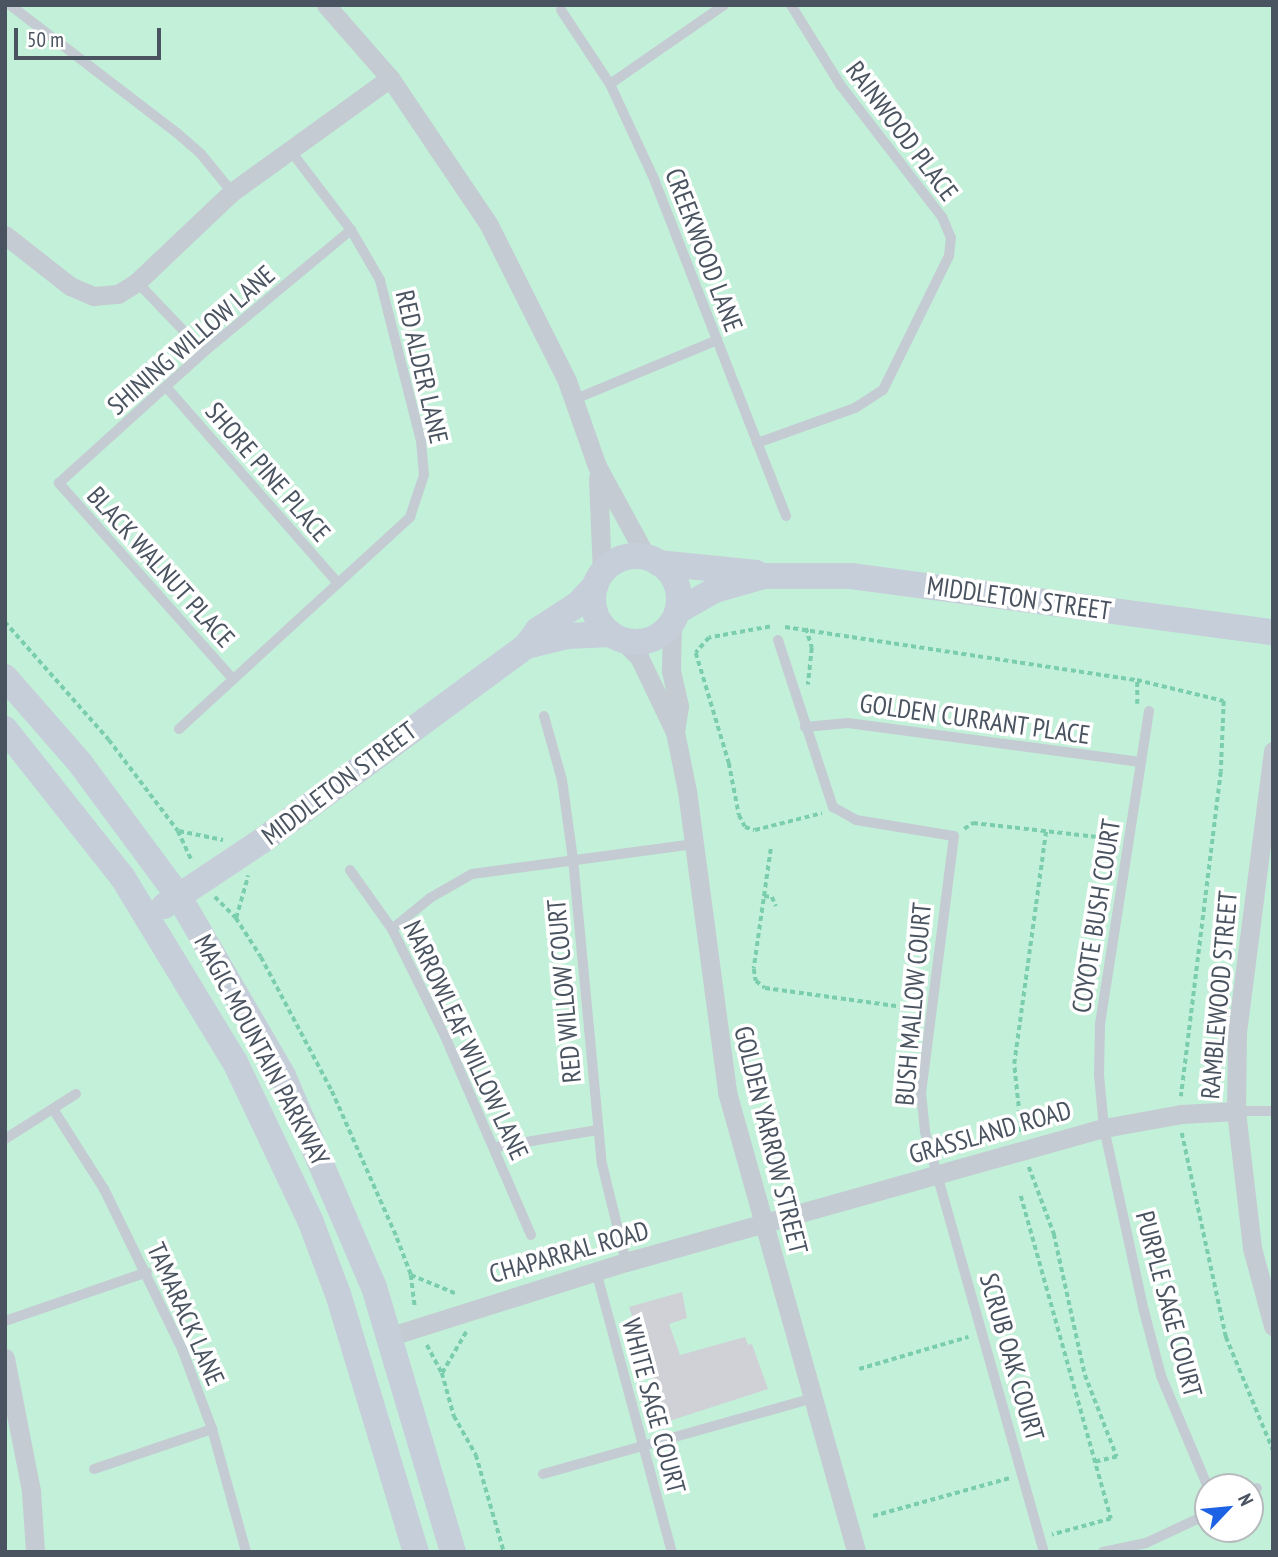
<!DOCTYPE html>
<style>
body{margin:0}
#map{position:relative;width:1278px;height:1557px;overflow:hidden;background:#f4f3f2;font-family:"PT Sans Narrow",sans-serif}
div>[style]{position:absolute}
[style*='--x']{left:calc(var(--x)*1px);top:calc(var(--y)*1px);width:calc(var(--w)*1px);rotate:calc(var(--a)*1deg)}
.green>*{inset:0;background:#c3f0d9}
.building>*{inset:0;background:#cfd1d6}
.path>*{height:3.5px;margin-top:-1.75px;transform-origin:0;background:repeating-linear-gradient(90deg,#7bcead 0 5px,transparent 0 8.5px)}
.lane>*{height:10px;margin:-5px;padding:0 5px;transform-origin:5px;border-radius:5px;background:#c4cbd3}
.street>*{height:19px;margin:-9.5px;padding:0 9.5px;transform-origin:9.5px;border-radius:9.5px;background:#c4cbd3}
.secondary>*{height:26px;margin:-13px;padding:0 13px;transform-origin:13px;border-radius:13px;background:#c6ceda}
.secondary>.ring{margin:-13px;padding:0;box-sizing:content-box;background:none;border:26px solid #c6ceda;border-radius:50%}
span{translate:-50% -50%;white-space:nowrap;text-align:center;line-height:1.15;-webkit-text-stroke:7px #fff;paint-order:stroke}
.street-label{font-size:26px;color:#4a5360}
.frame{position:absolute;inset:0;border:7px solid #4a5360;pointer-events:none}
.north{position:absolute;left:1194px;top:1473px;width:70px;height:70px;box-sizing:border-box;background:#fff;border:2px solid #b7babf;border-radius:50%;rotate:64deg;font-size:19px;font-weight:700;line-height:28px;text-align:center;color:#4a5360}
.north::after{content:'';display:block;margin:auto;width:24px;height:32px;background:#1d61e4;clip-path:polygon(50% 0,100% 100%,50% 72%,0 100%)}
.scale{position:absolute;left:14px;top:28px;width:147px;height:32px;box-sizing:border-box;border:4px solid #4a5360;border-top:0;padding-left:9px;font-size:21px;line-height:24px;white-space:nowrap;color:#4a5360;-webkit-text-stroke:5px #fff;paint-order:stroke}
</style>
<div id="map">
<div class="green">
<i style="clip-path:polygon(evenodd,5px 5px,1273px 5px,1273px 1552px,5px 1552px,5px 5px,1208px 1487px,1250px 1487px,1250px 1529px,1208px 1529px,1208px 1487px)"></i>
</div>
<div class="building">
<i style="clip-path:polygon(682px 1292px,687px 1318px,669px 1324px,680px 1355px,745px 1337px,748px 1345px,752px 1344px,768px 1389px,666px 1422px,629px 1307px)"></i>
</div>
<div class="path">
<i style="--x:5;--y:622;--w:157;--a:48.6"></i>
<i style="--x:109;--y:740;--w:114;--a:52.8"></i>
<i style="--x:178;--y:831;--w:33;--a:65"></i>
<i style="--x:770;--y:627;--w:62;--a:169.8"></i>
<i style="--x:709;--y:638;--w:20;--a:131"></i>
<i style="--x:696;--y:653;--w:115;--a:73.3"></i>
<i style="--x:729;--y:763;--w:53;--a:79.1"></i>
<i style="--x:739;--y:815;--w:13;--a:63"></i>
<i style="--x:745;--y:827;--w:10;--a:17"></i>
<i style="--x:755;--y:830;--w:69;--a:-14.2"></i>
<i style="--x:785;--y:627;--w:356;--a:8.6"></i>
<i style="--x:1137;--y:680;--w:89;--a:13.6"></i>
<i style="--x:1224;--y:701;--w:71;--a:92.4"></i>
<i style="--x:1221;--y:772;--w:327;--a:97"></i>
<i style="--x:806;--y:628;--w:21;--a:73"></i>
<i style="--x:812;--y:648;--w:37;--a:96"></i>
<i style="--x:1137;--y:704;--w:24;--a:-90"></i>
<i style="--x:964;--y:829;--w:11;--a:-34"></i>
<i style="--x:973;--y:823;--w:143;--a:6.4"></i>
<i style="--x:179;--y:831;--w:45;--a:11.6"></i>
<i style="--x:771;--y:849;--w:121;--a:98.1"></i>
<i style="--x:754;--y:969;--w:12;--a:81"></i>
<i style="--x:756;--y:981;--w:11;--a:38"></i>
<i style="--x:765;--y:988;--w:154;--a:7.8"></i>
<i style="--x:764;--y:896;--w:8;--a:7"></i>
<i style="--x:772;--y:897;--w:10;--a:66"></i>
<i style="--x:215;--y:897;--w:30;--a:45"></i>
<i style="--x:236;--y:918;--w:46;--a:57.3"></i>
<i style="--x:261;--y:957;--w:152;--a:62.1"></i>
<i style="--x:332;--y:1091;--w:161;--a:66.1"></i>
<i style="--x:397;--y:1238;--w:40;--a:69"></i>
<i style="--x:411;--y:1275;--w:33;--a:83"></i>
<i style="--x:236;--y:918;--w:44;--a:-74.1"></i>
<i style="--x:1021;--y:1132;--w:68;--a:-95.9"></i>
<i style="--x:1014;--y:1064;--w:237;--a:-82.2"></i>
<i style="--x:1182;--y:1133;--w:209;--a:77.8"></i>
<i style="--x:1226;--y:1337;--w:122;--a:67.4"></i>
<i style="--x:1029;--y:1167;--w:72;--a:69.5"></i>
<i style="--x:1054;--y:1234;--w:144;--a:77.6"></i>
<i style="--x:1085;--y:1375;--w:88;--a:68.7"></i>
<i style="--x:1117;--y:1457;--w:22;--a:167"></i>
<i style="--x:1021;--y:1196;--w:335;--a:74.4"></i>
<i style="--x:1111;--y:1519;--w:61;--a:164.8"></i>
<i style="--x:411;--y:1275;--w:50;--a:22.4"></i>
<i style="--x:427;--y:1345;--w:32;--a:62"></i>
<i style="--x:442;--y:1373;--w:45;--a:74.4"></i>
<i style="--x:454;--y:1416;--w:45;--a:60.6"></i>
<i style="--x:476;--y:1455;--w:101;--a:73.9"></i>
<i style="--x:859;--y:1369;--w:114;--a:-16.4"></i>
<i style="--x:442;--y:1373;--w:48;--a:-59.7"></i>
<i style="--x:873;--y:1516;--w:142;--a:-15.5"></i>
</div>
<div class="lane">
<i style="--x:10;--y:5;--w:210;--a:37.5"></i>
<i style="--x:177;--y:133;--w:32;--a:41"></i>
<i style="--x:201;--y:154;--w:49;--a:50.8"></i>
<i style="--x:561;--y:10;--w:89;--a:56.5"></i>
<i style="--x:610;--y:84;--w:105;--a:65.1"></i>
<i style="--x:654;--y:179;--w:362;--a:68.6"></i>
<i style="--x:610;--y:84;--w:139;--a:-34.7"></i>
<i style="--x:137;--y:282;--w:97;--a:46.3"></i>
<i style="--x:168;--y:389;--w:257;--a:48.8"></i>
<i style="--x:573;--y:400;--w:156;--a:-22.6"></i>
<i style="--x:757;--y:443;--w:104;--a:-19.7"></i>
<i style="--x:855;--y:408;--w:33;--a:-33"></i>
<i style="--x:883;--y:390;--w:149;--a:-63.8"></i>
<i style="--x:949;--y:256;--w:18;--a:-84"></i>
<i style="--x:951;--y:238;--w:23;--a:-113"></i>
<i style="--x:942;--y:217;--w:165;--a:-127.6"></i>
<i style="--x:841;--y:86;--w:95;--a:-121.7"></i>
<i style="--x:778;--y:640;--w:176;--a:71.8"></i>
<i style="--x:833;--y:807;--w:26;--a:29"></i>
<i style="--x:856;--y:820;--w:99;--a:9.3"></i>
<i style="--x:954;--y:836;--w:259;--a:97.3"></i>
<i style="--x:921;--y:1093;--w:39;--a:84"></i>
<i style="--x:925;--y:1132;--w:437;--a:74.2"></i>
<i style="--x:232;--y:678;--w:261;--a:-131.6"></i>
<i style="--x:59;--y:483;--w:195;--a:-42.1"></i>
<i style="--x:204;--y:352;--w:191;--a:-39.7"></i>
<i style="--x:1149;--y:711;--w:318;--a:98.9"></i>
<i style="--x:1100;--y:1025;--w:50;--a:91.1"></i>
<i style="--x:1099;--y:1075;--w:53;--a:84.6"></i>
<i style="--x:1104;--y:1128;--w:187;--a:77.7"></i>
<i style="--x:1144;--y:1311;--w:67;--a:75.3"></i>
<i style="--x:1161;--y:1376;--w:121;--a:67.1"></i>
<i style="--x:544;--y:716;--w:66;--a:74.3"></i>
<i style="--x:562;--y:780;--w:80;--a:82.1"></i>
<i style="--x:573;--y:859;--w:306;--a:84.6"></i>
<i style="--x:602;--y:1164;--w:101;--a:76.2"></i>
<i style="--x:805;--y:727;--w:43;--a:-5.3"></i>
<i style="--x:848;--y:723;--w:295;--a:7.6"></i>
<i style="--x:179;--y:729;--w:314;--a:-42.5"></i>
<i style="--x:410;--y:517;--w:44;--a:-71.6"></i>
<i style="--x:424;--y:475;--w:34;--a:-95"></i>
<i style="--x:421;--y:441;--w:166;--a:-104.3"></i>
<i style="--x:380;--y:280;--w:58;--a:-120.1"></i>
<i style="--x:351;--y:230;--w:101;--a:-127.3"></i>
<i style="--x:350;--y:870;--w:72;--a:54.6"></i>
<i style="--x:392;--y:929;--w:117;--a:63.7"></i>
<i style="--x:444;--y:1034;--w:219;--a:66.6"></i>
<i style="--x:392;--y:929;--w:49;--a:-39.2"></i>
<i style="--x:430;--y:898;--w:48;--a:-29.7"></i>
<i style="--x:472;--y:874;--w:224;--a:-7.7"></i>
<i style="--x:53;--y:1109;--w:95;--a:57.5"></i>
<i style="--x:104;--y:1189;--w:178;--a:64"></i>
<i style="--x:182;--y:1349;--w:85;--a:69.4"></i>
<i style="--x:212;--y:1429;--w:128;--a:74.5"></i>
<i style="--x:1236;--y:1111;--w:37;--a:0"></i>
<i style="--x:5;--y:1139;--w:84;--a:-32.4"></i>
<i style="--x:496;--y:1147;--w:103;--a:-9.5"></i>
<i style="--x:596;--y:1271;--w:291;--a:74.9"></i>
<i style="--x:5;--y:1321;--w:150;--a:-19"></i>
<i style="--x:94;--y:1469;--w:125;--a:-18.7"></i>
<i style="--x:543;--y:1474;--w:280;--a:-15.7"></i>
<i style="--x:1250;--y:1492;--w:8;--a:-30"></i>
<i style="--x:1103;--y:1552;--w:44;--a:-11.8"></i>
<i style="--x:1146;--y:1543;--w:68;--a:-25.1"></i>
</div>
<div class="street">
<i style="--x:326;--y:5;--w:97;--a:48.8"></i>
<i style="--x:390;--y:78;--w:177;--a:56"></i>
<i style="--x:489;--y:225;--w:174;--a:63.4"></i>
<i style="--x:567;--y:381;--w:90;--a:70.6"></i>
<i style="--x:597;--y:466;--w:105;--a:61.5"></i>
<i style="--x:5;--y:235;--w:83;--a:38.1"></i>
<i style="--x:70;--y:286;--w:26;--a:23"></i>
<i style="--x:94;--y:296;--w:24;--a:-5"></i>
<i style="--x:118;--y:294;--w:22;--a:-32"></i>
<i style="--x:137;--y:282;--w:131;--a:-43.5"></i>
<i style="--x:232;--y:192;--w:195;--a:-35.8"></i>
<i style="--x:598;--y:478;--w:96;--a:87.6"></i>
<i style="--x:672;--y:623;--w:48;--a:91.2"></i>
<i style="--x:671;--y:671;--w:36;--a:77"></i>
<i style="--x:679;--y:706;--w:26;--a:99"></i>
<i style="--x:623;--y:641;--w:23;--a:45"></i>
<i style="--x:639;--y:657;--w:83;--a:64.4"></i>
<i style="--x:675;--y:732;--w:60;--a:78.5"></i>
<i style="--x:687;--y:791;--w:304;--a:82.4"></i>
<i style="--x:727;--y:1092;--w:478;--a:74.3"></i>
<i style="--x:1273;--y:751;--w:282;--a:97.3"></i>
<i style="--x:1237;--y:1031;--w:80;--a:90.7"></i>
<i style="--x:1236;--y:1111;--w:138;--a:83.3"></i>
<i style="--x:1252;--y:1248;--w:81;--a:74.9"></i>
<i style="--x:391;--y:1336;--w:246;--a:-17.5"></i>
<i style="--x:626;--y:1262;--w:496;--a:-15.7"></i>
<i style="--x:1104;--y:1128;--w:78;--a:-10.3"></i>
<i style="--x:1181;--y:1114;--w:55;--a:-3.1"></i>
<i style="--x:5;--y:1358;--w:136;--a:78.9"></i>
<i style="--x:31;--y:1491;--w:61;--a:86.2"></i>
</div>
<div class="secondary">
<i class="ring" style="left:593px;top:556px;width:60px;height:60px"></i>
<i style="--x:658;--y:563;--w:99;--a:5.8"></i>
<i style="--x:678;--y:611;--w:43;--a:-29.6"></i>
<i style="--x:715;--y:590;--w:51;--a:-15.9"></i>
<i style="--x:764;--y:576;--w:87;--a:0"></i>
<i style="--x:851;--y:576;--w:426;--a:7.6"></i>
<i style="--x:526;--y:646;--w:42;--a:-13.7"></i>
<i style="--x:567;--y:636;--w:44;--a:-2.6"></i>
<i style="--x:5;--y:677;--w:114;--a:48.9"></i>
<i style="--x:80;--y:763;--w:167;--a:53.5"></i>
<i style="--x:179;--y:897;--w:207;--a:59.8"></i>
<i style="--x:283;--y:1076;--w:230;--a:66.7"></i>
<i style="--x:374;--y:1287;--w:277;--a:73.4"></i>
<i style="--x:5;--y:729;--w:190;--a:51.6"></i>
<i style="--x:123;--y:878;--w:215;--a:58.7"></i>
<i style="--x:235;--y:1062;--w:175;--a:64.6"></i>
<i style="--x:310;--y:1220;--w:79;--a:69.3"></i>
<i style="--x:338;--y:1294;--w:270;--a:73.2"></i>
<i style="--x:164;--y:906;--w:119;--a:-33.7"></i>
<i style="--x:263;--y:840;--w:327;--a:-36.4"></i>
<i style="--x:526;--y:646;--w:20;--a:-53"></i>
<i style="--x:538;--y:630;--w:48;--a:-33"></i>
<i style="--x:578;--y:604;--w:26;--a:-47"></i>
</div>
<div class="street-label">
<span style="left:902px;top:131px;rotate:53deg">RAINWOOD PLACE</span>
<span style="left:704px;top:250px;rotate:69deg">CREEKWOOD LANE</span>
<span style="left:191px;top:340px;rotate:-41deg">SHINING WILLOW LANE</span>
<span style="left:422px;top:367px;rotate:77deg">RED ALDER LANE</span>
<span style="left:268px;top:472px;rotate:49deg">SHORE PINE PLACE</span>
<span style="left:161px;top:567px;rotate:48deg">BLACK WALNUT PLACE</span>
<span style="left:1019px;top:598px;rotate:8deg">MIDDLETON STREET</span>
<span style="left:975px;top:719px;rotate:8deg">GOLDEN CURRANT PLACE</span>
<span style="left:339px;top:783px;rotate:-37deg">MIDDLETON STREET</span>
<span style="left:1096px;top:916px;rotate:-81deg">COYOTE BUSH COURT</span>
<span style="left:564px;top:991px;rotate:-95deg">RED WILLOW COURT</span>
<span style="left:1219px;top:995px;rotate:-85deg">RAMBLEWOOD STREET</span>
<span style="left:913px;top:1004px;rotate:-85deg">BUSH MALLOW COURT</span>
<span style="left:466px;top:1040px;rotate:65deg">NARROWLEAF WILLOW LANE</span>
<span style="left:262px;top:1050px;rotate:62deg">MAGIC MOUNTAIN PARKWAY</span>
<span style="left:990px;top:1132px;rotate:-16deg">GRASSLAND ROAD</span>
<span style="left:771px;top:1140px;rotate:76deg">GOLDEN YARROW STREET</span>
<span style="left:569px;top:1252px;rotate:-16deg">CHAPARRAL ROAD</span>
<span style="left:1169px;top:1304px;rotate:75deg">PURPLE SAGE COURT</span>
<span style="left:186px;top:1314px;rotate:66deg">TAMARACK LANE</span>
<span style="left:1012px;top:1357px;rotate:74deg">SCRUB OAK COURT</span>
<span style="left:654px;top:1406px;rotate:75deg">WHITE SAGE COURT</span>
</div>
<div class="frame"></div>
<div class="north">N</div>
<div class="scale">50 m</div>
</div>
